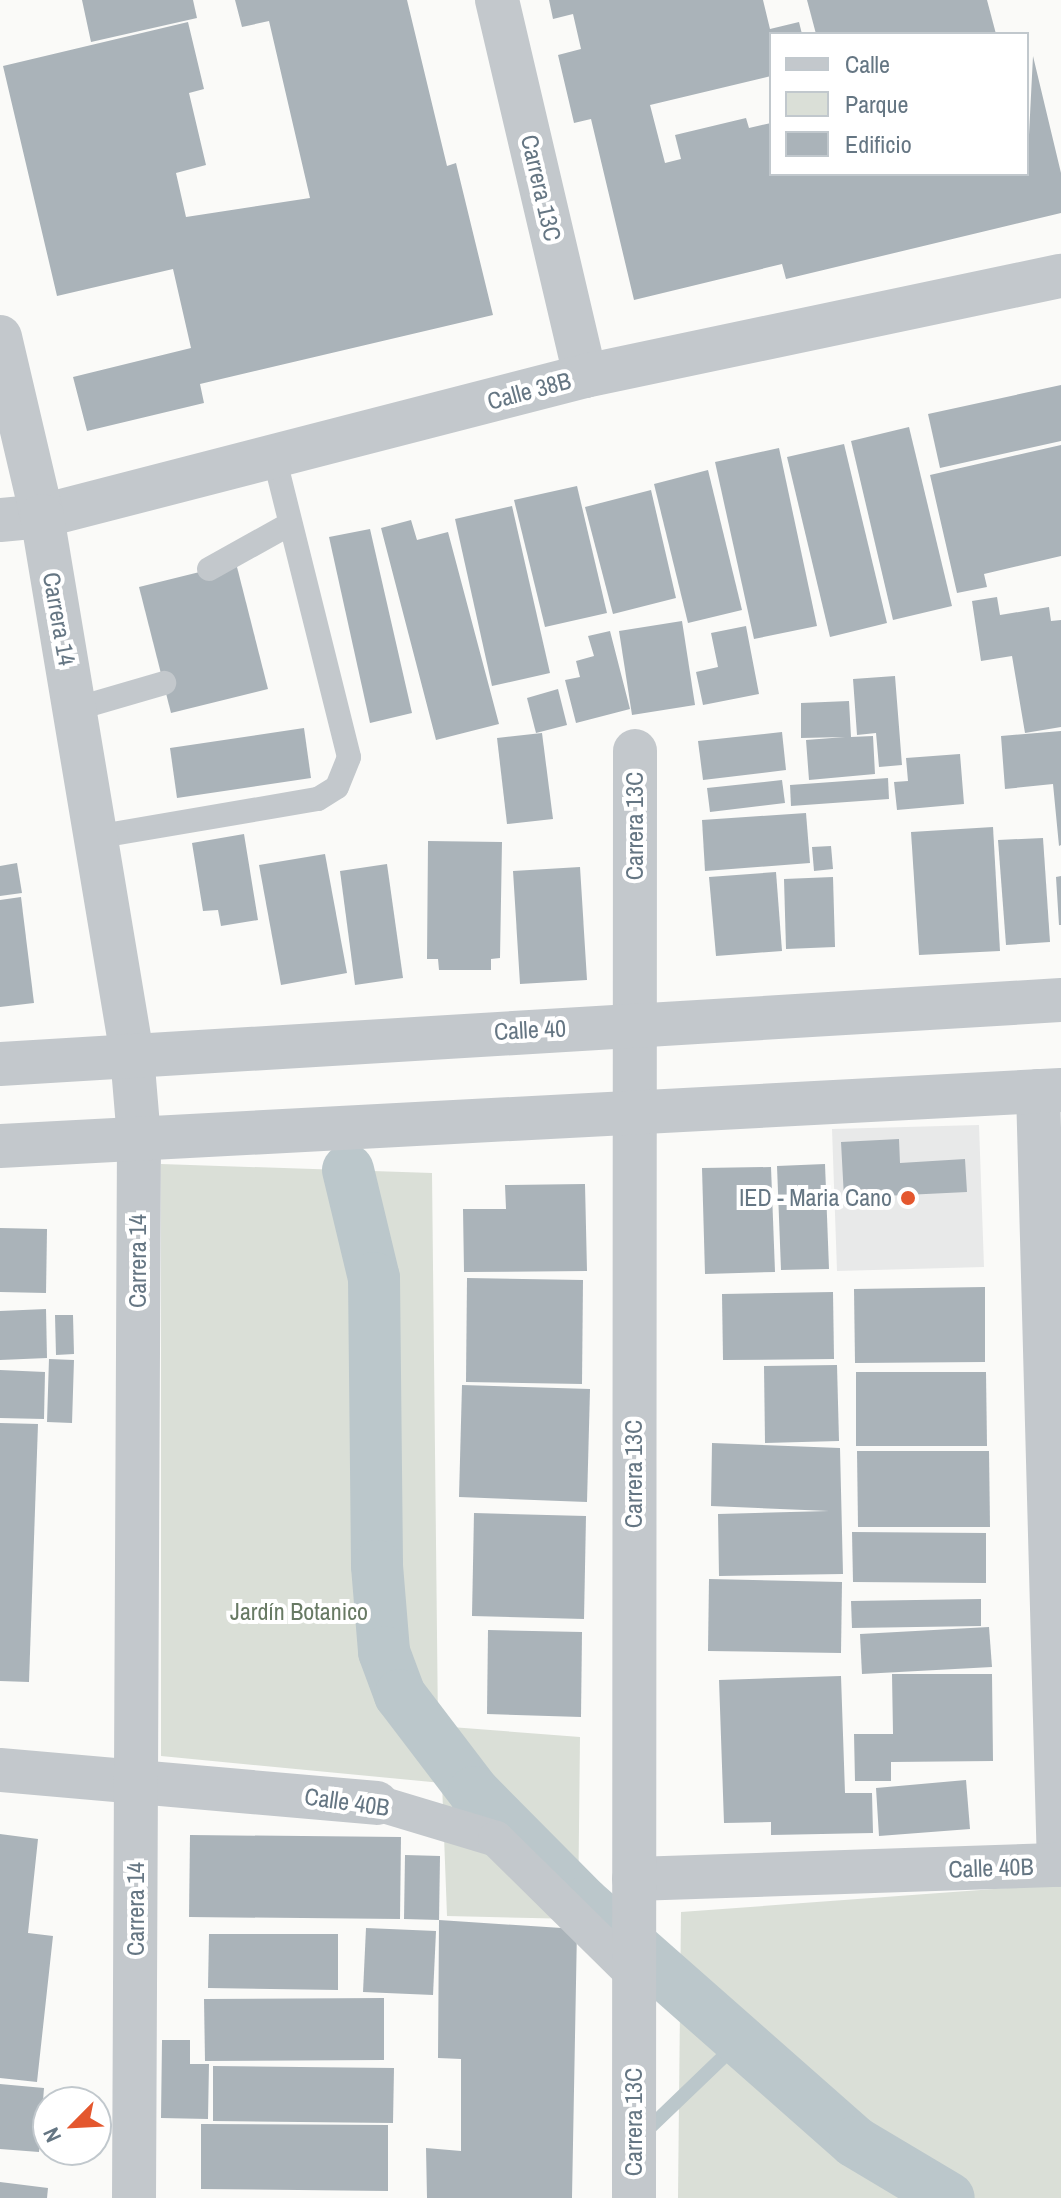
<!DOCTYPE html>
<meta charset="utf-8">
<style>
body{margin:0}
#map{position:relative;width:1061px;height:2198px;overflow:hidden;background:#fafaf8;font-family:"Archivo Narrow",sans-serif}
div>[style]{position:absolute}
[style*='--x']{left:calc(var(--x)*1px);top:calc(var(--y)*1px);width:calc(var(--w)*1px);rotate:calc(var(--a)*1deg)}
.built>*{inset:0;background:#e8e9e9}
.green>*{inset:0;background:#dadfd7}
.stream>*{height:14px;margin:-7px;padding:0 7px;transform-origin:7px;border-radius:7px;background:#bbc7cb}
.canal>*{height:52px;margin:-26px;padding:0 26px;transform-origin:26px;border-radius:26px;background:#bbc7cb}
.building>*{inset:0;background:#aab3b9}
.service>*{height:24px;margin:-12px;padding:0 12px;transform-origin:12px;border-radius:12px;background:#c3c8cc}
.pedestrian>*{height:36px;margin:-18px;padding:0 18px;transform-origin:18px;border-radius:18px;background:#c3c8cc}
.minor>*{height:44px;margin:-22px;padding:0 22px;transform-origin:22px;border-radius:22px;background:#c3c8cc}
.tertiary>*{height:44px;margin:-22px;padding:0 22px;transform-origin:22px;border-radius:22px;background:#c3c8cc}
.dots>*{width:22px;height:22px;translate:-50% -50%;box-sizing:border-box;border:4px solid #fff;border-radius:50%}
span{translate:-50% -50%;white-space:nowrap;text-align:center;line-height:1.15;-webkit-text-stroke:8px #fff;paint-order:stroke}
.street-label{font-size:24px;color:#657683}
.poi-label{font-size:24px;color:#657683}
.right{translate:-100% -50%;text-align:right}
.park-label{font-size:24px;color:#687a64}
.legend{position:absolute;left:769px;top:32px;width:260px;height:144px;box-sizing:border-box;background:#fff;border:2px solid #c1c8cd;margin:0;padding:10px 14px;list-style:none;font-size:24px;color:#657683}
.legend li{display:flex;align-items:center;gap:16px;height:40px}
.legend b{width:40px;border:2px solid #c1c8cd}
.north{position:absolute;left:32px;top:2086px;width:80px;height:80px;box-sizing:border-box;background:#fff;border:2px solid #c1c8cd;border-radius:50%;rotate:246deg;font-size:22px;font-weight:700;line-height:32px;text-align:center;color:#657683}
.north::after{content:'';display:block;margin:auto;width:28px;height:36px;background:#e4572e;clip-path:polygon(50% 0,100% 100%,50% 72%,0 100%)}
</style>
<div id="map">
<div class="built">
<i style="clip-path:polygon(979px 1125px,984px 1267px,837px 1271px,832px 1129px)"></i>
</div>
<div class="green">
<i style="clip-path:polygon(161px 1164px,432px 1173px,438px 1726px,580px 1737px,578px 1919px,447px 1916px,442px 1783px,161px 1756px)"></i>
<i style="clip-path:polygon(1061px 1884px,1061px 2198px,678px 2198px,681px 1912px)"></i>
</div>
<div class="stream">
<i style="--x:643;--y:2134;--w:137;--a:-43.8"></i>
</div>
<div class="canal">
<i style="--x:348;--y:1170;--w:111;--a:76.5"></i>
<i style="--x:374;--y:1278;--w:288;--a:89.4"></i>
<i style="--x:377;--y:1566;--w:86;--a:85.3"></i>
<i style="--x:384;--y:1652;--w:46;--a:69.6"></i>
<i style="--x:400;--y:1695;--w:122;--a:52.7"></i>
<i style="--x:474;--y:1792;--w:156;--a:45.3"></i>
<i style="--x:584;--y:1903;--w:361;--a:41.4"></i>
<i style="--x:855;--y:2142;--w:109;--a:30.8"></i>
</div>
<div class="building">
<i style="clip-path:polygon(82px 0,193px 0,197px 18px,91px 42px)"></i>
<i style="clip-path:polygon(235px 0,407px 0,447px 166px,456px 163px,493px 315px,200px 384px,204px 403px,87px 431px,73px 377px,191px 348px,173px 269px,57px 296px,3px 66px,188px 22px,204px 89px,189px 93px,206px 165px,176px 173px,186px 217px,310px 198px,269px 21px,242px 27px)"></i>
<i style="clip-path:polygon(549px 0,763px 0,770px 29px,799px 22px,802px 34px,771px 34px,771px 76px,650px 105px,665px 163px,681px 159px,675px 135px,746px 118px,749px 128px,771px 123px,771px 174px,1027px 174px,1033px 56px,1061px 173px,1061px 213px,786px 279px,782px 264px,634px 300px,591px 119px,574px 123px,558px 55px,581px 49px,573px 14px,553px 19px)"></i>
<i style="clip-path:polygon(807px 0,987px 0,996px 34px,816px 34px)"></i>
<i style="clip-path:polygon(1061px 385px,1061px 441px,940px 468px,928px 414px)"></i>
<i style="clip-path:polygon(909px 427px,952px 606px,893px 620px,851px 441px)"></i>
<i style="clip-path:polygon(844px 444px,887px 623px,830px 637px,787px 457px)"></i>
<i style="clip-path:polygon(1061px 445px,1061px 556px,984px 574px,987px 587px,957px 593px,930px 475px)"></i>
<i style="clip-path:polygon(779px 448px,817px 626px,754px 639px,715px 462px)"></i>
<i style="clip-path:polygon(708px 470px,742px 610px,688px 623px,654px 484px)"></i>
<i style="clip-path:polygon(577px 486px,607px 613px,545px 627px,514px 500px)"></i>
<i style="clip-path:polygon(651px 490px,676px 598px,613px 614px,585px 507px)"></i>
<i style="clip-path:polygon(512px 506px,550px 673px,492px 686px,455px 519px)"></i>
<i style="clip-path:polygon(411px 520px,417px 540px,448px 532px,499px 724px,436px 740px,381px 528px)"></i>
<i style="clip-path:polygon(370px 529px,412px 713px,370px 723px,329px 537px)"></i>
<i style="clip-path:polygon(236px 563px,268px 689px,171px 713px,139px 587px)"></i>
<i style="clip-path:polygon(997px 597px,1000px 615px,1049px 607px,1051px 621px,1061px 620px,1061px 727px,1025px 733px,1012px 656px,981px 661px,972px 601px)"></i>
<i style="clip-path:polygon(682px 621px,695px 705px,632px 715px,619px 631px)"></i>
<i style="clip-path:polygon(746px 626px,759px 694px,703px 705px,696px 672px,718px 667px,711px 633px)"></i>
<i style="clip-path:polygon(610px 631px,630px 709px,576px 723px,565px 680px,580px 677px,576px 661px,594px 656px,588px 636px)"></i>
<i style="clip-path:polygon(895px 676px,902px 765px,879px 767px,876px 733px,857px 735px,853px 679px)"></i>
<i style="clip-path:polygon(558px 689px,567px 725px,536px 733px,527px 698px)"></i>
<i style="clip-path:polygon(849px 701px,851px 737px,873px 736px,875px 774px,809px 780px,806px 740px,845px 737px,801px 738px,801px 703px)"></i>
<i style="clip-path:polygon(304px 728px,311px 778px,177px 798px,170px 748px)"></i>
<i style="clip-path:polygon(1061px 731px,1061px 845px,1059px 846px,1053px 784px,1005px 789px,1001px 736px)"></i>
<i style="clip-path:polygon(782px 732px,786px 770px,703px 780px,698px 741px)"></i>
<i style="clip-path:polygon(542px 733px,553px 819px,507px 824px,497px 738px)"></i>
<i style="clip-path:polygon(960px 754px,964px 804px,897px 810px,894px 782px,908px 781px,906px 758px)"></i>
<i style="clip-path:polygon(888px 778px,889px 799px,791px 806px,790px 785px)"></i>
<i style="clip-path:polygon(782px 780px,785px 803px,710px 812px,707px 788px)"></i>
<i style="clip-path:polygon(806px 813px,810px 863px,705px 871px,702px 820px)"></i>
<i style="clip-path:polygon(993px 827px,1000px 951px,919px 955px,911px 832px)"></i>
<i style="clip-path:polygon(244px 834px,258px 920px,221px 926px,218px 910px,203px 911px,192px 843px)"></i>
<i style="clip-path:polygon(1043px 838px,1050px 942px,1006px 945px,998px 840px)"></i>
<i style="clip-path:polygon(428px 841px,502px 842px,500px 958px,491px 959px,491px 970px,439px 970px,438px 959px,427px 959px)"></i>
<i style="clip-path:polygon(831px 846px,833px 869px,814px 871px,812px 847px)"></i>
<i style="clip-path:polygon(325px 854px,347px 973px,281px 985px,259px 865px)"></i>
<i style="clip-path:polygon(17px 863px,22px 893px,0 896px,0 866px)"></i>
<i style="clip-path:polygon(387px 864px,403px 978px,355px 985px,340px 871px)"></i>
<i style="clip-path:polygon(580px 867px,587px 980px,520px 984px,513px 871px)"></i>
<i style="clip-path:polygon(776px 872px,782px 951px,716px 956px,709px 877px)"></i>
<i style="clip-path:polygon(1061px 876px,1061px 925px,1059px 925px,1056px 877px)"></i>
<i style="clip-path:polygon(833px 877px,835px 947px,786px 949px,784px 879px)"></i>
<i style="clip-path:polygon(21px 897px,34px 1003px,0 1007px,0 900px)"></i>
<i style="clip-path:polygon(899px 1139px,900px 1163px,965px 1159px,967px 1192px,844px 1198px,841px 1142px)"></i>
<i style="clip-path:polygon(825px 1164px,829px 1269px,781px 1270px,777px 1166px)"></i>
<i style="clip-path:polygon(771px 1167px,775px 1272px,705px 1274px,702px 1168px)"></i>
<i style="clip-path:polygon(585px 1184px,587px 1271px,464px 1272px,463px 1209px,506px 1209px,505px 1185px)"></i>
<i style="clip-path:polygon(0 1228px,47px 1229px,46px 1293px,0 1292px)"></i>
<i style="clip-path:polygon(467px 1278px,583px 1280px,582px 1384px,466px 1382px)"></i>
<i style="clip-path:polygon(985px 1287px,985px 1362px,855px 1363px,854px 1289px)"></i>
<i style="clip-path:polygon(833px 1292px,834px 1359px,723px 1360px,722px 1294px)"></i>
<i style="clip-path:polygon(46px 1309px,47px 1358px,0 1360px,0 1311px)"></i>
<i style="clip-path:polygon(55px 1315px,73px 1315px,74px 1354px,56px 1355px)"></i>
<i style="clip-path:polygon(49px 1359px,74px 1360px,72px 1423px,47px 1422px)"></i>
<i style="clip-path:polygon(837px 1365px,839px 1441px,765px 1443px,764px 1366px)"></i>
<i style="clip-path:polygon(0 1370px,45px 1372px,44px 1419px,0 1418px)"></i>
<i style="clip-path:polygon(856px 1372px,986px 1372px,987px 1446px,856px 1446px)"></i>
<i style="clip-path:polygon(462px 1385px,590px 1389px,587px 1502px,459px 1497px)"></i>
<i style="clip-path:polygon(0 1423px,38px 1424px,29px 1682px,0 1681px)"></i>
<i style="clip-path:polygon(712px 1443px,840px 1448px,843px 1574px,719px 1576px,718px 1514px,829px 1511px,711px 1506px)"></i>
<i style="clip-path:polygon(857px 1451px,989px 1451px,990px 1527px,858px 1527px)"></i>
<i style="clip-path:polygon(474px 1513px,586px 1516px,584px 1619px,472px 1616px)"></i>
<i style="clip-path:polygon(852px 1532px,986px 1533px,986px 1583px,853px 1582px)"></i>
<i style="clip-path:polygon(709px 1579px,842px 1582px,841px 1653px,708px 1651px)"></i>
<i style="clip-path:polygon(981px 1599px,981px 1626px,852px 1628px,851px 1601px)"></i>
<i style="clip-path:polygon(989px 1627px,992px 1667px,862px 1674px,860px 1634px)"></i>
<i style="clip-path:polygon(488px 1630px,582px 1632px,581px 1717px,487px 1714px)"></i>
<i style="clip-path:polygon(892px 1674px,992px 1674px,993px 1761px,891px 1762px,891px 1781px,855px 1781px,854px 1734px,893px 1734px)"></i>
<i style="clip-path:polygon(841px 1676px,845px 1793px,872px 1793px,873px 1833px,771px 1835px,771px 1822px,724px 1823px,719px 1680px)"></i>
<i style="clip-path:polygon(966px 1780px,970px 1829px,879px 1836px,876px 1788px)"></i>
<i style="clip-path:polygon(0 1834px,38px 1839px,28px 1933px,53px 1936px,37px 2082px,0 2078px)"></i>
<i style="clip-path:polygon(190px 1835px,401px 1837px,400px 1919px,189px 1917px)"></i>
<i style="clip-path:polygon(405px 1855px,440px 1856px,439px 1920px,404px 1919px)"></i>
<i style="clip-path:polygon(439px 1920px,577px 1929px,572px 2198px,427px 2198px,426px 2148px,461px 2151px,461px 2059px,438px 2058px)"></i>
<i style="clip-path:polygon(366px 1928px,436px 1931px,433px 1995px,363px 1992px)"></i>
<i style="clip-path:polygon(209px 1934px,338px 1934px,338px 1990px,208px 1988px)"></i>
<i style="clip-path:polygon(384px 1998px,384px 2060px,205px 2061px,204px 1999px)"></i>
<i style="clip-path:polygon(162px 2040px,190px 2040px,190px 2064px,209px 2064px,208px 2119px,161px 2118px)"></i>
<i style="clip-path:polygon(213px 2066px,394px 2068px,393px 2123px,213px 2121px)"></i>
<i style="clip-path:polygon(0 2084px,44px 2088px,39px 2152px,0 2149px)"></i>
<i style="clip-path:polygon(201px 2124px,388px 2125px,388px 2191px,201px 2189px)"></i>
<i style="clip-path:polygon(0 2182px,48px 2188px,47px 2198px,0 2198px)"></i>
</div>
<div class="service">
<i style="--x:209;--y:569;--w:93;--a:-29.1"></i>
<i style="--x:75;--y:709;--w:93;--a:-16.3"></i>
<i style="--x:95;--y:837;--w:226;--a:-9.7"></i>
<i style="--x:318;--y:799;--w:22;--a:-32"></i>
<i style="--x:337;--y:787;--w:32;--a:-68"></i>
<i style="--x:349;--y:757;--w:309;--a:-104"></i>
</div>
<div class="pedestrian">
<i style="--x:377;--y:1803;--w:124;--a:16.8"></i>
<i style="--x:496;--y:1839;--w:195;--a:44.6"></i>
</div>
<div class="minor">
<i style="--x:497;--y:0;--w:386;--a:76.8"></i>
<i style="--x:0;--y:520;--w:42;--a:-5.4"></i>
<i style="--x:42;--y:516;--w:561;--a:-14.46"></i>
<i style="--x:585;--y:376;--w:486;--a:-11.9"></i>
<i style="--x:1038;--y:1091;--w:774;--a:88.45"></i>
<i style="--x:0;--y:1770;--w:378;--a:5"></i>
<i style="--x:634;--y:1879;--w:427;--a:-1.9"></i>
<i style="--x:634;--y:2198;--w:1447;--a:-89.96"></i>
</div>
<div class="tertiary">
<i style="--x:0;--y:337;--w:184;--a:76.8"></i>
<i style="--x:42;--y:516;--w:546;--a:80.52"></i>
<i style="--x:132;--y:1055;--w:84;--a:85.2"></i>
<i style="--x:139;--y:1139;--w:1059;--a:90.27"></i>
<i style="--x:0;--y:1064;--w:1063;--a:-3.45"></i>
<i style="--x:0;--y:1146;--w:1062;--a:-3.02"></i>
</div>
<div class="dots">
<i style="left:908px;top:1198px;background:#e4572e"></i>
</div>
<div class="street-label">
<span style="left:541px;top:188px;rotate:77deg">Carrera 13C</span>
<span style="left:529px;top:391px;rotate:-15deg">Calle 38B</span>
<span style="left:59px;top:619px;rotate:80deg">Carrera 14</span>
<span style="left:635px;top:826px;rotate:-90deg">Carrera 13C</span>
<span style="left:530px;top:1030px;rotate:-3deg">Calle 40</span>
<span style="left:138px;top:1261px;rotate:-90deg">Carrera 14</span>
<span style="left:634px;top:1474px;rotate:-90deg">Carrera 13C</span>
<span style="left:347px;top:1802px;rotate:8deg">Calle 40B</span>
<span style="left:991px;top:1868px;rotate:-2deg">Calle 40B</span>
<span style="left:136px;top:1909px;rotate:-90deg">Carrera 14</span>
<span style="left:634px;top:2122px;rotate:-90deg">Carrera 13C</span>
</div>
<div class="poi-label">
<span class="right" style="left:892px;top:1198px">IED - Maria Cano</span>
</div>
<div class="park-label">
<span style="left:299px;top:1612px">Jardín Botanico</span>
</div>
<ul class="legend">
<li><b style="height:10px;background:#c3c8cc"></b>Calle</li>
<li><b style="height:22px;background:#dadfd7"></b>Parque</li>
<li><b style="height:22px;background:#aab3b9"></b>Edificio</li>
</ul>
<div class="north">N</div>
</div>
